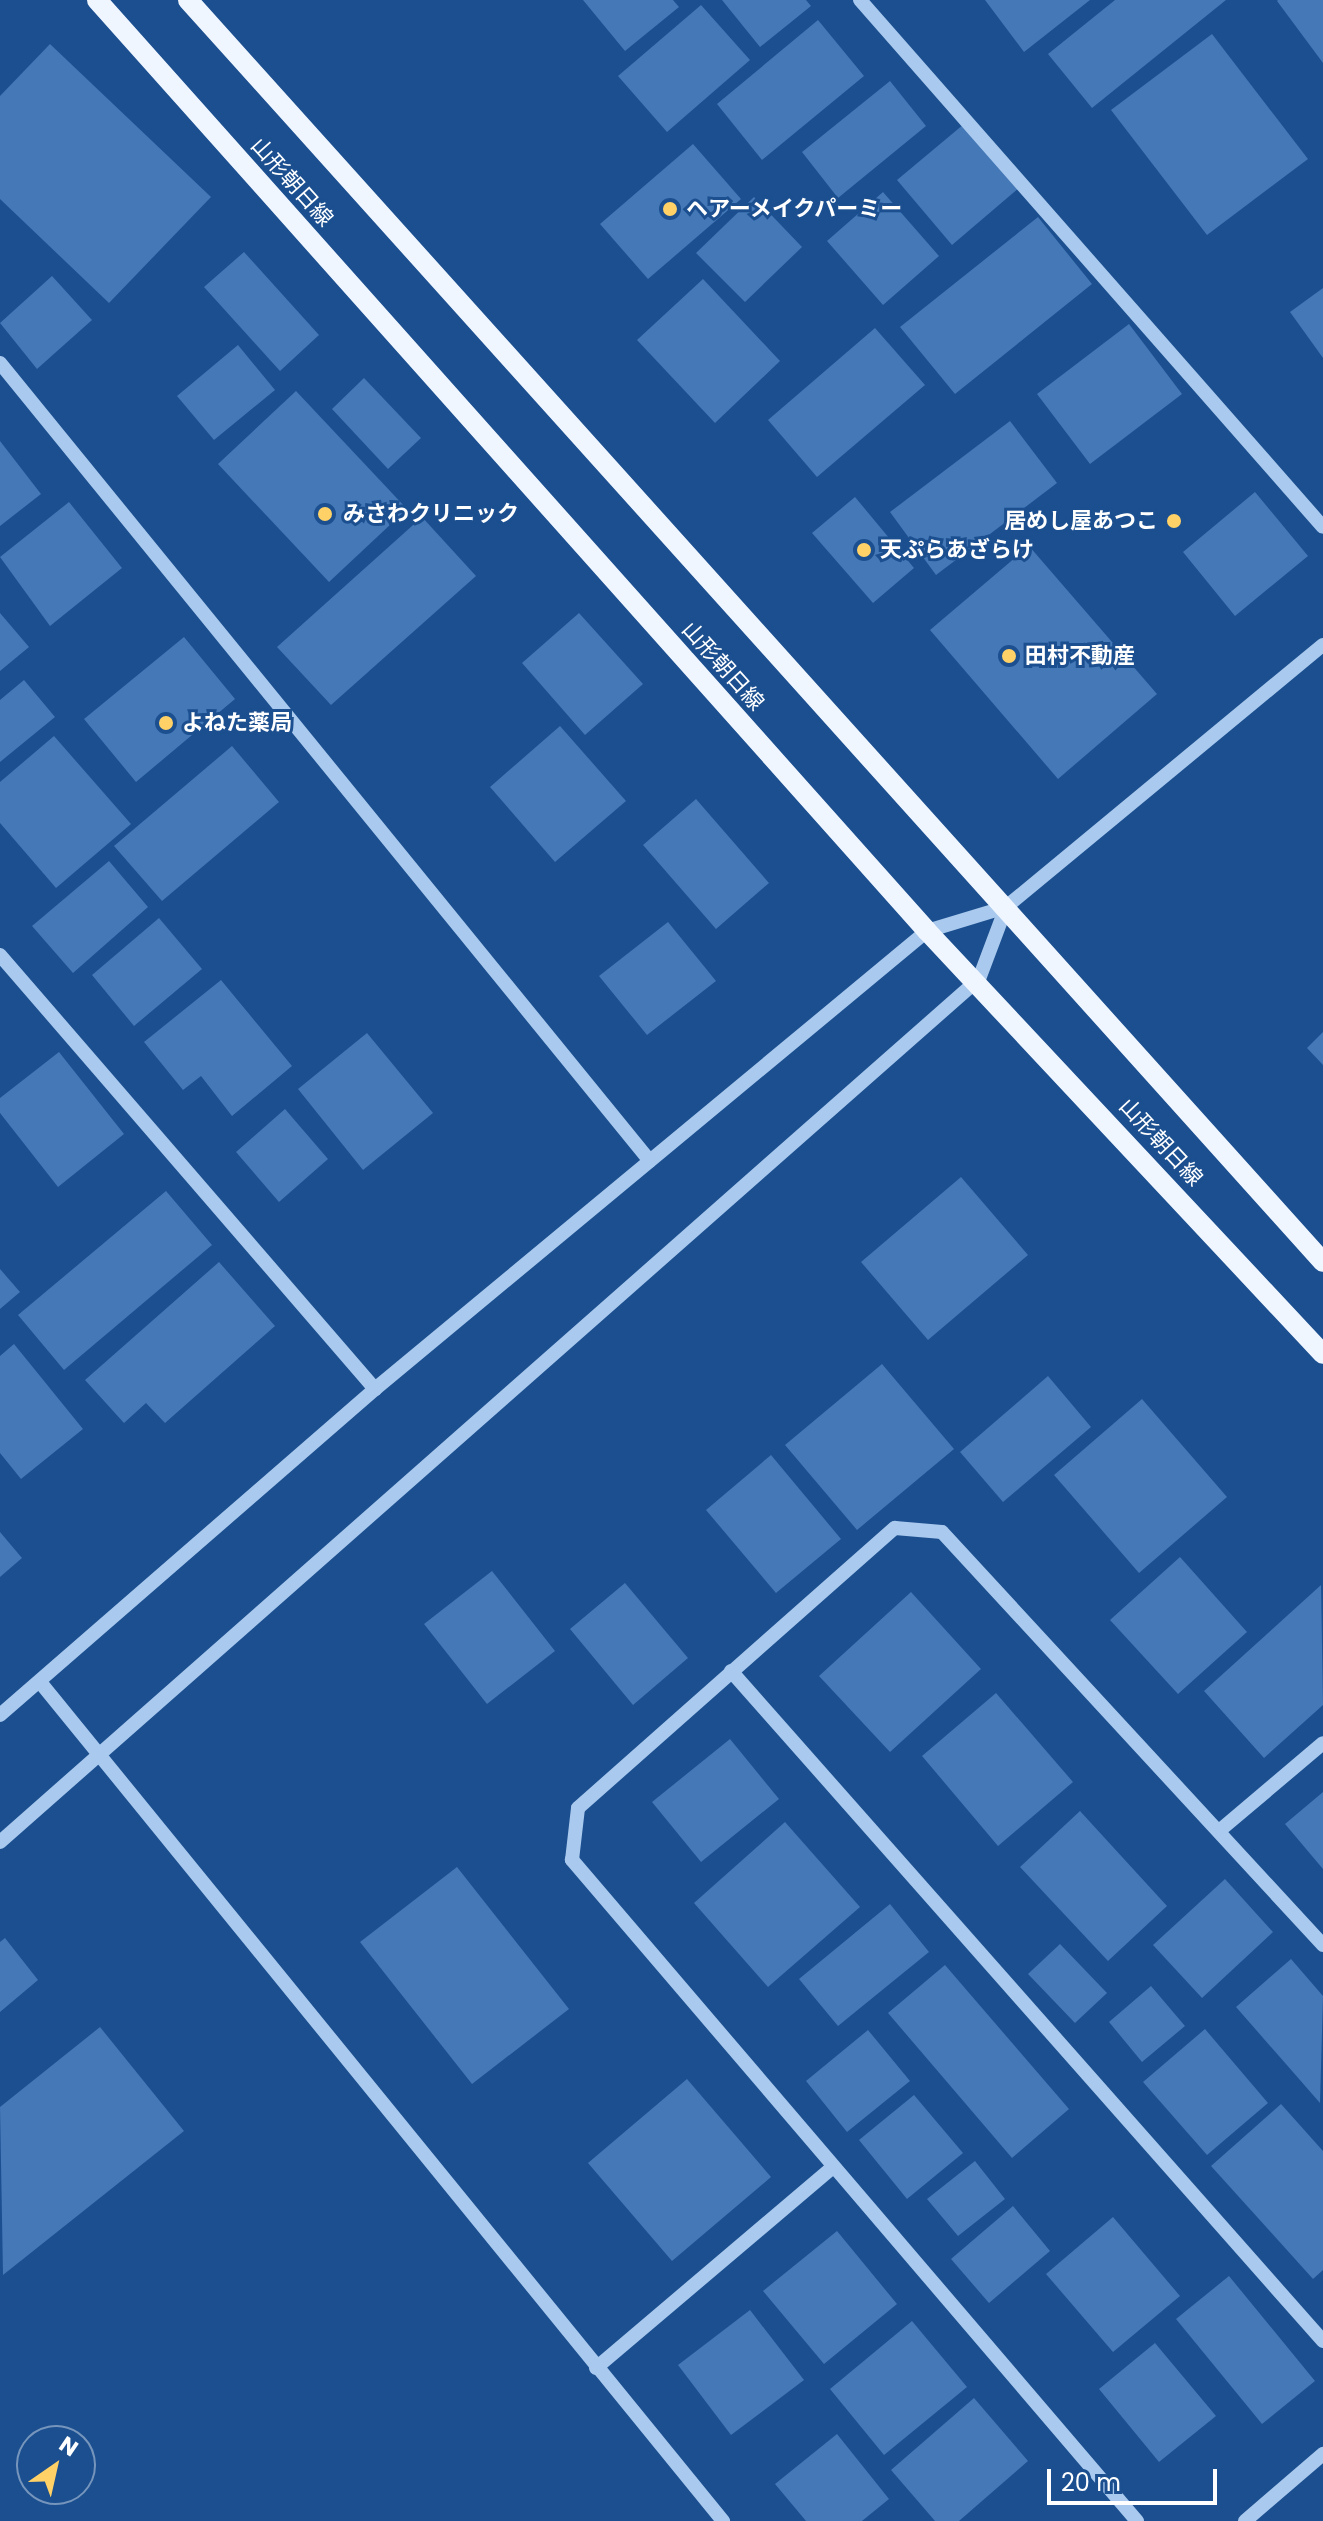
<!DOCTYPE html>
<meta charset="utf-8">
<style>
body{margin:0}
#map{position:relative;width:1323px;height:2521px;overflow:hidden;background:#1b4f8f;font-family:Poppins,"Noto Sans JP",sans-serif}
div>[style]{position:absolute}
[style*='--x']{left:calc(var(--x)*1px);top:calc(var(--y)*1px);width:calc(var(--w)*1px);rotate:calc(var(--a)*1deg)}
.building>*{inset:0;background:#4478b7}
.minor>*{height:14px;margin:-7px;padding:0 7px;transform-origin:7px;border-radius:7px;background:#a9c9ee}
.major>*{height:20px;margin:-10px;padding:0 10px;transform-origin:10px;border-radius:10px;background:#f0f6ff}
.dots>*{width:22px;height:22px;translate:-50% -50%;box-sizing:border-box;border:4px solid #1b4f8f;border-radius:50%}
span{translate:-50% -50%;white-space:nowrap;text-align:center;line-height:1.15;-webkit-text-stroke:6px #1b4f8f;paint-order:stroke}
.street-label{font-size:22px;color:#fff}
.poi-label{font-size:22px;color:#fff;font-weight:700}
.left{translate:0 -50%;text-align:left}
.right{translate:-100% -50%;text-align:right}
.north{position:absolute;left:16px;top:2425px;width:80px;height:80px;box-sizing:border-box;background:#1b4f8f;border:2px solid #7695bc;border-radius:50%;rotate:34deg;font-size:22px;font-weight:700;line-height:32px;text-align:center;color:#fff}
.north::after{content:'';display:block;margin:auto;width:28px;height:36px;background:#ffd166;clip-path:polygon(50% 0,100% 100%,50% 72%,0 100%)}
.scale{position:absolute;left:1047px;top:2469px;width:170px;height:36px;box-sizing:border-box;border:4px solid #fff;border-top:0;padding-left:10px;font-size:24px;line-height:28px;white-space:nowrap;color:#fff;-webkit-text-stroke:6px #1b4f8f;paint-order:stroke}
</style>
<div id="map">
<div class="building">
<i style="clip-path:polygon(583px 0,673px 0,679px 7px,625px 51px)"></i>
<i style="clip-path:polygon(722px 0,806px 0,811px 6px,760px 47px)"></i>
<i style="clip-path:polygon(985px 0,1090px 0,1024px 52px)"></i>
<i style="clip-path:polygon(1115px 0,1226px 0,1092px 108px,1048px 54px)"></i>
<i style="clip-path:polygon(1278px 0,1323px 0,1323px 63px,1277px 1px)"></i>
<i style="clip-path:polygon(701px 5px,750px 60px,667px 132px,618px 76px)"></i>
<i style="clip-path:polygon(818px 20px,864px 76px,762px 160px,717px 104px)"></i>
<i style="clip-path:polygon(1212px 34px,1308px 159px,1207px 235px,1111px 110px)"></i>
<i style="clip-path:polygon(50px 44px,211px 197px,109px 303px,0 199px,0 96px)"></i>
<i style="clip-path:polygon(890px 81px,926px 126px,838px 198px,802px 152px)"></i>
<i style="clip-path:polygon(964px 124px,1019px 188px,952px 245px,897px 180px)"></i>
<i style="clip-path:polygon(693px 144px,741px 199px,648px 279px,600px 224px)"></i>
<i style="clip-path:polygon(883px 192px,939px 256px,883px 305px,827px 241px)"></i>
<i style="clip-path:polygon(754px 197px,802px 247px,745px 302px,696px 253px)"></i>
<i style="clip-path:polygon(1038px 217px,1092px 284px,955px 394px,900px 327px)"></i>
<i style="clip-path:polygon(244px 252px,319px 335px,280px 371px,204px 287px)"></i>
<i style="clip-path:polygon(52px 276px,92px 320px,37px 369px,0 323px)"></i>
<i style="clip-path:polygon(703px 279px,780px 361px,715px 423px,637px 340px)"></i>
<i style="clip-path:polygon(1323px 288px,1323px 358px,1290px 312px)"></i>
<i style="clip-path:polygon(1129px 324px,1182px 394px,1090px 464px,1037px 394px)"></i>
<i style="clip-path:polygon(875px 328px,925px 385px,817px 477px,768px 420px)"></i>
<i style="clip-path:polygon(238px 345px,275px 390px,214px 440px,177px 396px)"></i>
<i style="clip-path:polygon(364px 378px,421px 438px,388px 469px,332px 409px)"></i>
<i style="clip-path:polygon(296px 391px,407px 509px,329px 582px,218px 464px)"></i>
<i style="clip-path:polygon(1010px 421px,1057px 483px,936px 575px,890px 512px)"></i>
<i style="clip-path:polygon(0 441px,41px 494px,0 526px)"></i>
<i style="clip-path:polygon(1255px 492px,1308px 556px,1235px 616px,1183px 552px)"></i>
<i style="clip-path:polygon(855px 497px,914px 568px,873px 603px,812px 533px)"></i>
<i style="clip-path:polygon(69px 502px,122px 568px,50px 626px,0 557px)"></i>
<i style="clip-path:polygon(422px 517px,476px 576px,331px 705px,277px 647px)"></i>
<i style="clip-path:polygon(1029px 546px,1157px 694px,1058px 779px,930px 630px)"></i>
<i style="clip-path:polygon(0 613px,29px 647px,0 671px)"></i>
<i style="clip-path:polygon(579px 613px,643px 684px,585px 735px,522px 663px)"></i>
<i style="clip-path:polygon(184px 637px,235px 699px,136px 782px,84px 719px)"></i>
<i style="clip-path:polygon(24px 680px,55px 717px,0 762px,0 700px)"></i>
<i style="clip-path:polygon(560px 726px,626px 801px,555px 862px,490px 787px)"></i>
<i style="clip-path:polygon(54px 736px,131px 824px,56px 888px,0 823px,0 782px)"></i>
<i style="clip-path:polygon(232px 746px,279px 802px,162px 901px,114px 846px)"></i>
<i style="clip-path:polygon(696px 799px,769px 883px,716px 929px,643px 845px)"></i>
<i style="clip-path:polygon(109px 861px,148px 907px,73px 973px,32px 926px)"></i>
<i style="clip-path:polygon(159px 918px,202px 969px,134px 1026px,92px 975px)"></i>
<i style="clip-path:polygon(668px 922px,716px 981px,647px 1035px,599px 976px)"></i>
<i style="clip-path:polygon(221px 980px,292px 1066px,232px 1116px,201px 1076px,183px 1090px,144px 1042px)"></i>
<i style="clip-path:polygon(1323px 1032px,1323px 1065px,1307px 1048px)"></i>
<i style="clip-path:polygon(367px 1033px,433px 1113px,363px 1170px,298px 1089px)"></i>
<i style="clip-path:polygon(59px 1052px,124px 1134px,58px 1187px,0 1113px,0 1098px)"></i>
<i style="clip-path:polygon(285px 1109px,328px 1159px,279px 1202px,236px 1152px)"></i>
<i style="clip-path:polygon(961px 1177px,1028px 1255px,928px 1340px,861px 1262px)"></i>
<i style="clip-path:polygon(166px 1191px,212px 1245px,64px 1370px,18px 1315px)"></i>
<i style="clip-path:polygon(219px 1262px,275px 1326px,165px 1423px,146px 1403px,124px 1423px,85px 1380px)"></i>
<i style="clip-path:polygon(0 1269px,20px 1292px,0 1309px)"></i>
<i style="clip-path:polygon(14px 1344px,83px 1429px,21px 1479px,0 1453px,0 1356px)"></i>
<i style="clip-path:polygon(882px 1364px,954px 1449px,857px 1530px,785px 1445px)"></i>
<i style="clip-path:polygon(1048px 1376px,1091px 1427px,1003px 1502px,960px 1452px)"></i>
<i style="clip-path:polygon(1142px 1399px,1227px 1497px,1139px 1573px,1054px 1475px)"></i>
<i style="clip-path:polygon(771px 1455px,841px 1539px,776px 1593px,706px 1510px)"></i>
<i style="clip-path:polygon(0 1532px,22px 1558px,0 1577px)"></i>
<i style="clip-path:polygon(1180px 1557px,1247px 1632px,1178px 1694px,1110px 1620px)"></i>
<i style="clip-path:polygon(492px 1571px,555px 1651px,487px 1704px,424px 1624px)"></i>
<i style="clip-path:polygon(625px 1583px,688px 1658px,633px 1705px,570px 1629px)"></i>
<i style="clip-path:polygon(1321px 1585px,1323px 1705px,1264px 1758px,1204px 1691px)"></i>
<i style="clip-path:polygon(911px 1592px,981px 1669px,890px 1752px,819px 1676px)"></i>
<i style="clip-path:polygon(996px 1693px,1073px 1782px,998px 1846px,922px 1756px)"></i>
<i style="clip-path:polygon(730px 1739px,779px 1799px,701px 1862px,652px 1802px)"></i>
<i style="clip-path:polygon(1323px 1792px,1323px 1869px,1285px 1824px)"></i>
<i style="clip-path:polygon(1080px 1811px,1167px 1906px,1108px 1961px,1020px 1867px)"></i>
<i style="clip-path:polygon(785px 1822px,860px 1907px,768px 1987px,694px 1903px)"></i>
<i style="clip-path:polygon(457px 1867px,569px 2009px,472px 2084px,360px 1942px)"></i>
<i style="clip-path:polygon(1225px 1879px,1273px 1932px,1202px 1998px,1153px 1945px)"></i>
<i style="clip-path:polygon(890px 1904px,929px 1952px,838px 2026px,799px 1979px)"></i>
<i style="clip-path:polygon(5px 1938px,38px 1980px,0 2012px,0 1942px)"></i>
<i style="clip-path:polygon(1060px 1944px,1107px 1993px,1075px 2023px,1028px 1974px)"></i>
<i style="clip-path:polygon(1291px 1959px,1323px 1996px,1320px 2103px,1236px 2007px)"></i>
<i style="clip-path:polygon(945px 1965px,1069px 2109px,1012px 2158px,888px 2013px)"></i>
<i style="clip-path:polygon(1151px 1986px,1185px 2026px,1142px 2062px,1109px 2022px)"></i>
<i style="clip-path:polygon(100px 2027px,184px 2131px,3px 2275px,0 2107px)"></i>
<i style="clip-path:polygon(1205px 2029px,1268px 2103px,1207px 2155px,1143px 2082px)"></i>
<i style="clip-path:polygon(868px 2030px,910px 2081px,847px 2132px,806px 2081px)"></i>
<i style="clip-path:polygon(687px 2079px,771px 2177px,672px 2261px,588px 2163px)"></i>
<i style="clip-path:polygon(914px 2095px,963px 2153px,907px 2199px,859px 2140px)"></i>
<i style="clip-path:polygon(1281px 2104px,1323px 2151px,1323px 2270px,1313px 2279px,1211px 2166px)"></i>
<i style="clip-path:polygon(975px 2161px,1005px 2199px,958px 2236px,927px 2199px)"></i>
<i style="clip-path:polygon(1013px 2206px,1050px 2251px,989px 2303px,951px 2259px)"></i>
<i style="clip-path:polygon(1113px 2217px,1180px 2296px,1113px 2352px,1046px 2274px)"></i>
<i style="clip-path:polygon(837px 2231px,897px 2304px,824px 2364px,763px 2291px)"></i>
<i style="clip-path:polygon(1229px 2276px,1315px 2381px,1262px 2424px,1176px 2319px)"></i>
<i style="clip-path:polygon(750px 2310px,804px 2380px,731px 2435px,678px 2365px)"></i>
<i style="clip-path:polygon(912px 2321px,967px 2387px,884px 2455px,830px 2389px)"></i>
<i style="clip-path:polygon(1155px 2343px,1216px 2416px,1159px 2462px,1099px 2389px)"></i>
<i style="clip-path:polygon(974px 2398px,1028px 2461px,959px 2521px,935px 2521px,891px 2470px)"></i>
<i style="clip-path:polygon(837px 2434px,889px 2499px,862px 2521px,806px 2521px,775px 2484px)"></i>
</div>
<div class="minor">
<i style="--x:860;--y:0;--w:701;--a:48.7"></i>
<i style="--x:0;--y:363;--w:1029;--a:50.84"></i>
<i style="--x:0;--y:955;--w:574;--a:49.17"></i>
<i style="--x:731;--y:1671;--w:894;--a:48.54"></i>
<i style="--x:40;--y:1682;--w:1082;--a:50.85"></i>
<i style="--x:0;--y:1715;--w:497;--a:-41"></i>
<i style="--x:375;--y:1389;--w:717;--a:-39.68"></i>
<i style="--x:927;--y:931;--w:83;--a:-16.9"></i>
<i style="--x:1006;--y:907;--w:411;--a:-39.6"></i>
<i style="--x:1219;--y:1831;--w:136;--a:-40.2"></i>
<i style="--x:0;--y:1842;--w:1305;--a:-41.4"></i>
<i style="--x:979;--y:979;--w:77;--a:-69.4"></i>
<i style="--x:596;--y:2368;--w:309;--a:-40.3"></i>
<i style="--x:1137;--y:2521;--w:870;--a:-130.52"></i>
<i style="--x:572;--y:1860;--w:52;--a:-83.4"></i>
<i style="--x:578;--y:1808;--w:423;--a:-41.5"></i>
<i style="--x:895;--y:1528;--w:47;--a:4.9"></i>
<i style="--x:942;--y:1532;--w:562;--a:47.31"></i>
<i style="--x:1245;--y:2521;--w:103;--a:-40.7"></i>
</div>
<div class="major">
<i style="--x:97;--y:0;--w:1247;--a:48.28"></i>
<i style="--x:927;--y:931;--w:579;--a:46.89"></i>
<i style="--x:188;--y:0;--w:1697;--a:48.03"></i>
</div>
<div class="dots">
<i style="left:670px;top:209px;background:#ffd166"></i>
<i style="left:325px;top:514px;background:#ffd166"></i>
<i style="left:1174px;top:521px;background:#ffd166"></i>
<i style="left:864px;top:550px;background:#ffd166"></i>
<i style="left:1009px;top:656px;background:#ffd166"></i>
<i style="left:166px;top:723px;background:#ffd166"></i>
</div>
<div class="street-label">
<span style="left:292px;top:182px;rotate:48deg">山形朝日線</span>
<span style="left:723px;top:666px;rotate:48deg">山形朝日線</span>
<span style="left:1161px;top:1142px;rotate:47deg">山形朝日線</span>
</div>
<div class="poi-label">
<span class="left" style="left:686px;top:209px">ヘアーメイクパーミー</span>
<span class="left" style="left:343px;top:514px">みさわクリニック</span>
<span class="right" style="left:1158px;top:521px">居めし屋あつこ</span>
<span class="left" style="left:880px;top:550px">天ぷらあざらけ</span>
<span class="left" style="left:1025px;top:656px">田村不動産</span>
<span class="left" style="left:182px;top:723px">よねた薬局</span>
</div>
<div class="north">N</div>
<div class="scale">20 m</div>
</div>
